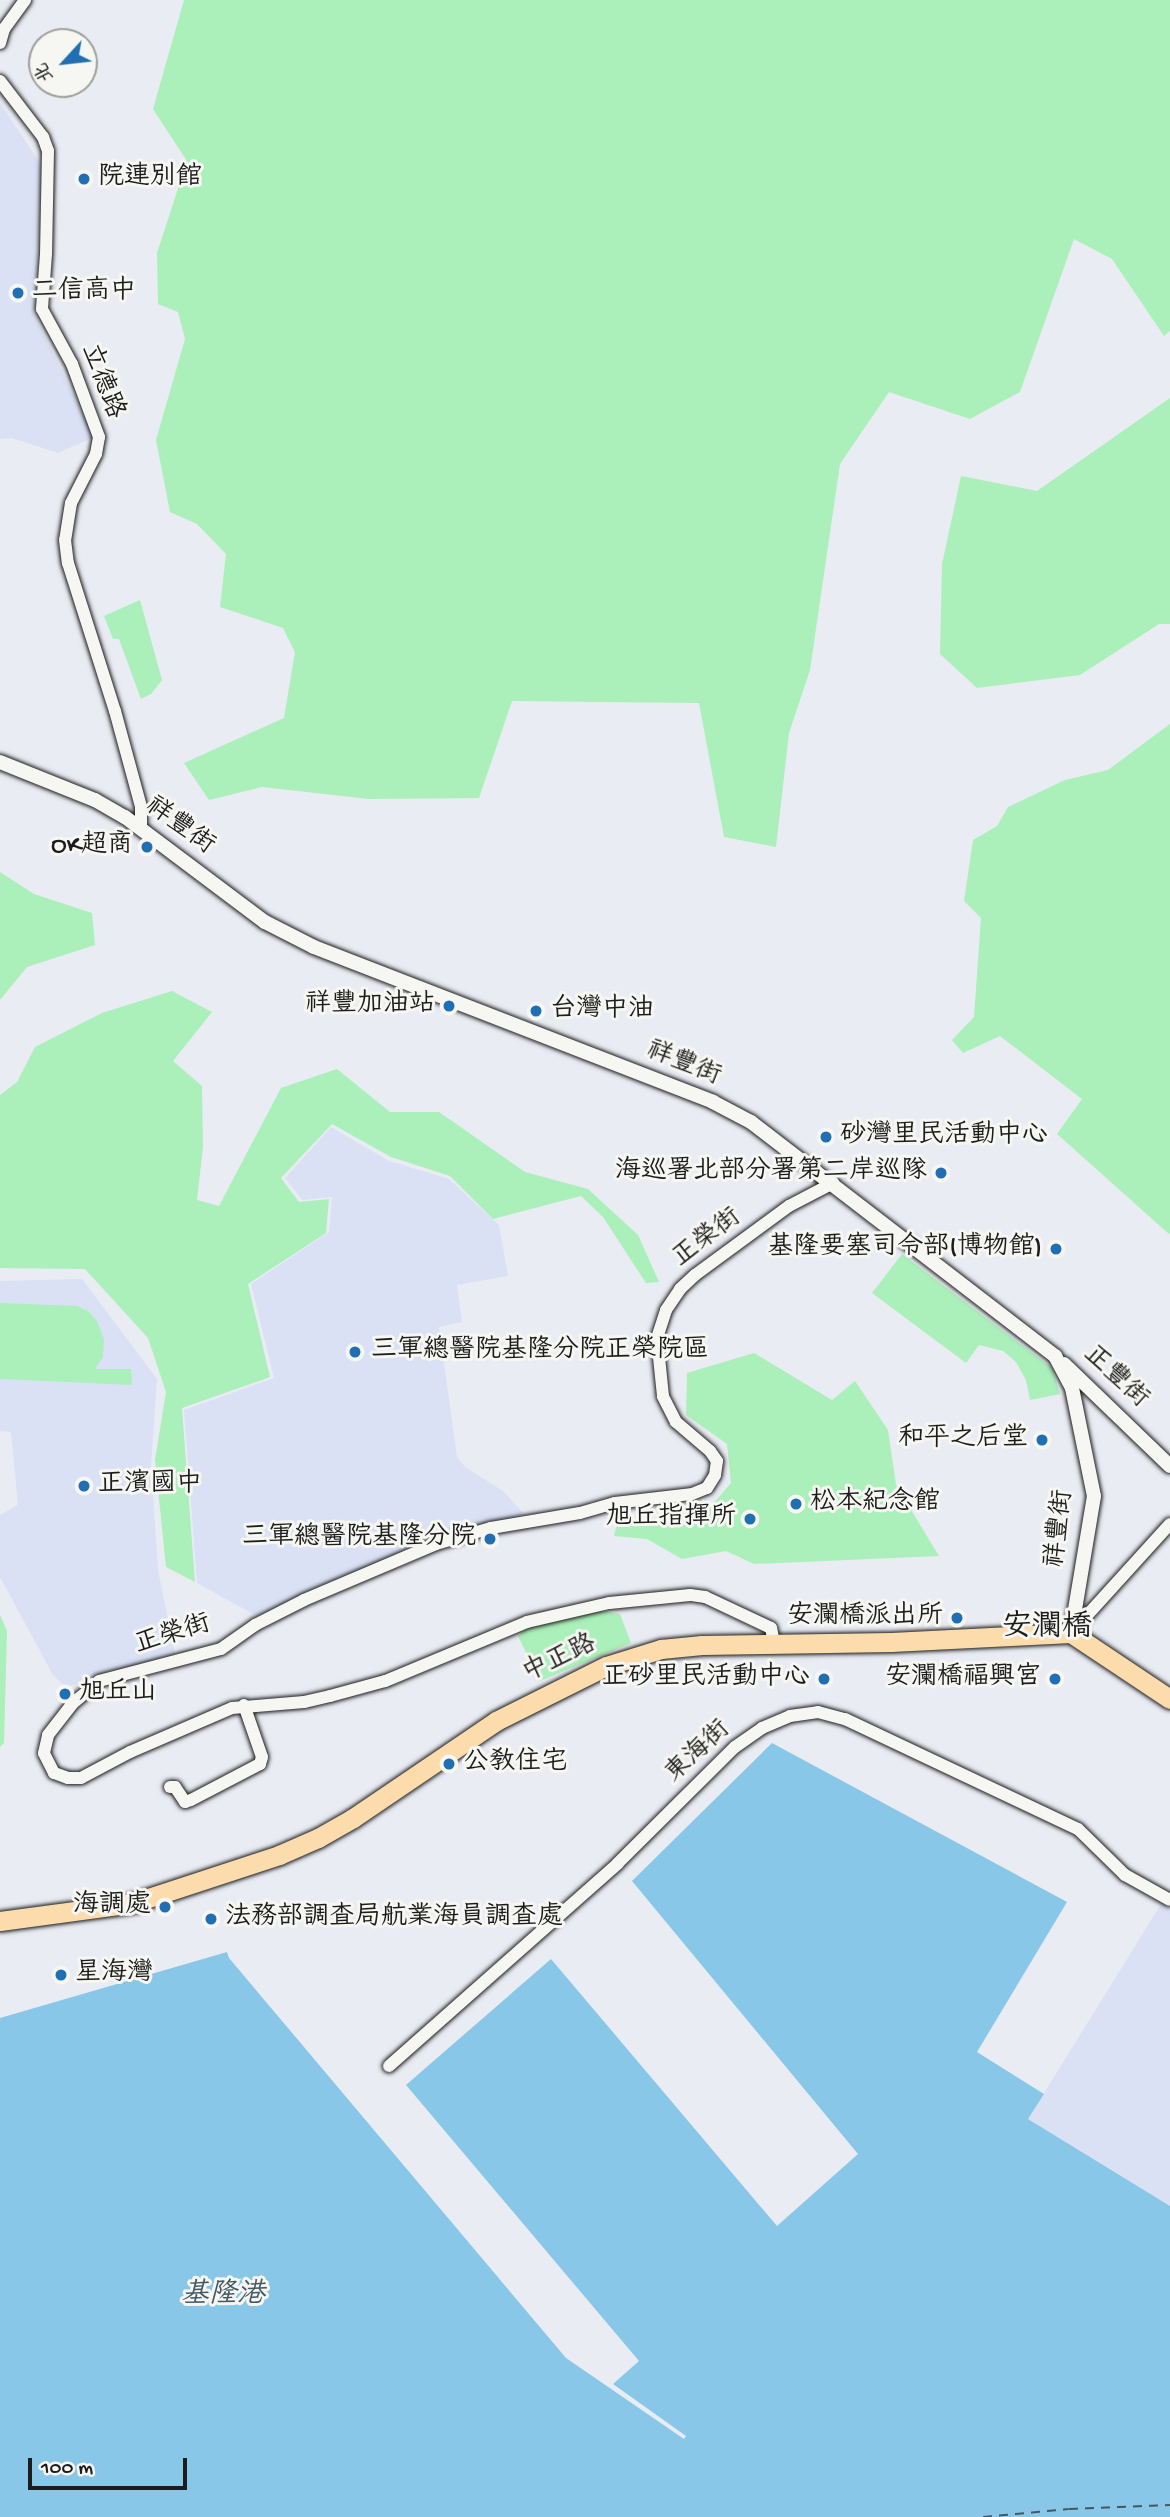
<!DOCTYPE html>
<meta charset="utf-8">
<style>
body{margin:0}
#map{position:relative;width:1170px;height:2517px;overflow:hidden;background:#e9ecf3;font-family:"Gochi Hand","LXGW WenKai TC",sans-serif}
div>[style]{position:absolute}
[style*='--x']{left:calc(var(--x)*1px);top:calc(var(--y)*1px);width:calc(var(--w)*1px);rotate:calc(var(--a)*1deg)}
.built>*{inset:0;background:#dae1f4}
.green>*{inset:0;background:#abefba}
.water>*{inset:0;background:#89c7e9}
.ferry>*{height:2px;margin-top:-1px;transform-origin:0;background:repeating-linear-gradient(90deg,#425864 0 9px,transparent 0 16px)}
.roads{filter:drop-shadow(0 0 2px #1c1c1c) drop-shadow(0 0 2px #1c1c1c)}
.minor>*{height:12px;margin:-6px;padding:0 6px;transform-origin:6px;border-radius:6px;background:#f6f6f2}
.tertiary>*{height:14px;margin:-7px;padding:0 7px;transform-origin:7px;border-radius:7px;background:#f6f6f2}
.primary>*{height:19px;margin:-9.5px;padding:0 9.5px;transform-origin:9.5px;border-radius:9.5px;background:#fcdcac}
.dots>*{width:19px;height:19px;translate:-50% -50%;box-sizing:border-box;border:4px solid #f6f6f2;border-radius:50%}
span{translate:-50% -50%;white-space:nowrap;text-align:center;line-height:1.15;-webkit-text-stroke:6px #f6f6f2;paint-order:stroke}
.poi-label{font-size:26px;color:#1c1c1c}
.left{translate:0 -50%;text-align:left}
.right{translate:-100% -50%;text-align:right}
.street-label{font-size:26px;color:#1c1c1c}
.water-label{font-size:28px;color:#425864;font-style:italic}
.quarter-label{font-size:30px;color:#1c1c1c}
.north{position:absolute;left:28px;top:28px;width:70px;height:70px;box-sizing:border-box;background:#f6f6f2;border:2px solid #9f9f9c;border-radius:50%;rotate:243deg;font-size:19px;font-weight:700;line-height:28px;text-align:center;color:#1c1c1c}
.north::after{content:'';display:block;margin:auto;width:24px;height:32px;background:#1f6fb2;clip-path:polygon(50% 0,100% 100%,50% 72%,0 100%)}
.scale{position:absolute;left:28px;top:2458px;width:159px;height:32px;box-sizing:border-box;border:4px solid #1c1c1c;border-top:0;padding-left:9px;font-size:21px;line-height:24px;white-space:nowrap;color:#1c1c1c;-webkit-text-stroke:5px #f6f6f2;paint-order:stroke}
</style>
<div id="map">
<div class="built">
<i style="clip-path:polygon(0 103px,42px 166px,34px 314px,94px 437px,58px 453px,12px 438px,0 439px)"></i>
<i style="clip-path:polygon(331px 1127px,389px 1161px,449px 1179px,499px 1225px,508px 1276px,457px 1285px,462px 1322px,439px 1327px,457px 1457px,465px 1467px,503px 1491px,524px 1514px,432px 1539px,257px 1616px,197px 1583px,184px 1410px,274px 1378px,251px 1284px,329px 1232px,332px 1197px,302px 1200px,285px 1178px)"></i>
<i style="clip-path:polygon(82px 1279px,157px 1379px,151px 1466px,158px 1570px,175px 1654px,66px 1687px,53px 1675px,0 1577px,0 1515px,18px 1505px,11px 1432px,0 1431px,0 1281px)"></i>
<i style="clip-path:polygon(1161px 1904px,1170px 1908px,1170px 2206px,1028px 2119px)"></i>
</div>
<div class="green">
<i style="clip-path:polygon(184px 0,1170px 0,1170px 331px,1164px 336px,1112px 259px,1074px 239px,1020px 392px,970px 419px,889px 392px,840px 464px,810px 670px,789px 733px,776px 847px,724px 837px,699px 703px,512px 701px,479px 798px,369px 799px,262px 787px,209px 800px,184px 763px,284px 718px,295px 652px,283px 628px,220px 607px,226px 554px,197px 524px,170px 512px,156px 440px,185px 339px,178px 312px,158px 304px,157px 253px,187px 161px,153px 109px)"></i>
<i style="clip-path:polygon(1170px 398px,1170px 624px,1159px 624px,1080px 675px,977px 688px,940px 654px,942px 564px,961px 476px,1037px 491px)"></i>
<i style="clip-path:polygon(140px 600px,162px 680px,151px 694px,141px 699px,119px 639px,113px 639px,104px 616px)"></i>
<i style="clip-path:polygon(1170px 724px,1170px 1233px,1169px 1234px,1057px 1134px,1082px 1099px,1000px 1036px,963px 1053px,952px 1040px,974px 1017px,981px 918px,964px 901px,973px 840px,997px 826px,1008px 807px,1065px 780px,1108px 770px)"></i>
<i style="clip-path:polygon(0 872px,34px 894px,92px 913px,95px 945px,27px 967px,0 1000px)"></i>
<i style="clip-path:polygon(172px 991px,212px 1012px,173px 1061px,202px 1086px,203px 1147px,197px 1200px,219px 1206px,281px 1088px,337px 1069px,390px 1112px,439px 1112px,525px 1172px,588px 1189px,638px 1235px,659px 1282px,646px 1283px,603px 1217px,581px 1196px,493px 1219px,450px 1176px,391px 1157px,332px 1124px,281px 1178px,299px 1202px,329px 1199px,326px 1233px,248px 1284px,270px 1377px,182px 1408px,195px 1582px,166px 1567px,155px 1460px,166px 1392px,148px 1338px,85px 1269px,0 1268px,0 1095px,17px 1082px,35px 1047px,102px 1013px)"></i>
<i style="clip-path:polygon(902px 1254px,1052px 1368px,1060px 1394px,1030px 1400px,1026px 1380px,1016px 1362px,1003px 1351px,979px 1345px,966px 1363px,872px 1293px)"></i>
<i style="clip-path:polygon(0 1303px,77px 1306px,88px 1311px,97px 1321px,104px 1339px,103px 1357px,95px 1369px,131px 1369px,132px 1385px,0 1379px)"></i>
<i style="clip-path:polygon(754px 1353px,832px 1400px,855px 1381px,888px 1430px,896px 1485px,939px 1556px,754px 1564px,726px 1551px,682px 1559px,647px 1539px,614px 1536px,617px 1523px,707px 1511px,731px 1483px,727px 1444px,686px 1415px,687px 1373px)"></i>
<i style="clip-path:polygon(594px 1610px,620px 1614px,631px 1643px,540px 1681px,518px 1636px,529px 1626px)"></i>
<i style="clip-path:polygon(0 1615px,7px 1631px,4px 1743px,0 1747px)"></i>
</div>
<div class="water">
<i style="clip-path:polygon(772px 1743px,1067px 1902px,977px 2052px,1044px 2094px,1028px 2119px,1170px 2206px,1170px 2517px,0 2517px,0 2018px,227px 1952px,229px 1958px,566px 2358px,684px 2439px,686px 2436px,613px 2384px,639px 2361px,406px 2085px,551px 1959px,777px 2226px,858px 2154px,632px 1881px)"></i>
</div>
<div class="ferry">
<i style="--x:983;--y:2517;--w:86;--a:-5.3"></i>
<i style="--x:1069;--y:2509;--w:101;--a:-2.3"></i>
</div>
<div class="roads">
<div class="minor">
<i style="--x:0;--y:43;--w:15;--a:-74"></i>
<i style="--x:4;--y:29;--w:36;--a:-54"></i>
<i style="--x:0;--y:81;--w:71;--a:52.5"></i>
<i style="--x:43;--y:137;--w:15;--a:70"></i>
<i style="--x:48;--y:151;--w:103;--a:91.1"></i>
<i style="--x:46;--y:254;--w:55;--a:94.2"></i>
<i style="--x:42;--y:309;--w:63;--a:61.4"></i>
<i style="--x:72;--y:364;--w:78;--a:69.7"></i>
<i style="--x:99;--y:437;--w:17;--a:100"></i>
<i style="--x:96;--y:454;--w:55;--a:117"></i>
<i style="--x:71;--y:503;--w:37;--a:99"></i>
<i style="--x:65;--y:540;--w:23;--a:83"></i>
<i style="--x:68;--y:563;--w:155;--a:72.4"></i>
<i style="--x:115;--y:711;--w:99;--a:74.8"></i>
<i style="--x:141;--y:807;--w:22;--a:90"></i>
<i style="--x:1071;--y:1633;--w:147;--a:-47.8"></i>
<i style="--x:774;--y:1643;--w:15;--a:-101"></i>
<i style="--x:771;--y:1628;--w:73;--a:-154.8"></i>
<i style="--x:705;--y:1597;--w:15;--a:-172"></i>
<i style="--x:690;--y:1595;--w:81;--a:174.4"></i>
<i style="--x:609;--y:1603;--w:84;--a:167"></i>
<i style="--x:527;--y:1622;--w:154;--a:157.4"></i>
<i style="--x:385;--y:1681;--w:57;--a:164.7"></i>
<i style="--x:330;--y:1696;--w:27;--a:167"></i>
<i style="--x:304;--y:1702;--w:72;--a:175.2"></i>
<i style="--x:232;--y:1708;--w:111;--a:156.7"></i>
<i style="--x:130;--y:1752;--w:55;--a:152"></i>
<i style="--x:81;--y:1778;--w:13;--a:180"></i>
<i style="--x:68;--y:1778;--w:15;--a:-160"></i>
<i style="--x:54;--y:1773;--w:22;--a:-117"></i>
<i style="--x:44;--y:1753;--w:18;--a:-77"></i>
<i style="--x:48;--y:1735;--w:39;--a:-52"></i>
<i style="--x:72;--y:1704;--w:35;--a:-40"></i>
<i style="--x:99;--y:1681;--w:126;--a:-14.7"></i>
<i style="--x:221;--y:1649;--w:42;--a:-35.2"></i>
<i style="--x:255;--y:1625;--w:55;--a:-27"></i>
<i style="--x:304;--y:1600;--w:143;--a:-23"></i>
<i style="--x:436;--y:1544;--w:57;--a:-16.2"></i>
<i style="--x:491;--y:1528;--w:90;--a:-9.6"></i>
<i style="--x:580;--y:1513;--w:36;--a:-16"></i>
<i style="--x:615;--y:1503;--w:78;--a:-6.7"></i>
<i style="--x:692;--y:1494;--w:16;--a:-22"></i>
<i style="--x:707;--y:1488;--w:15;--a:-58"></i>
<i style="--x:715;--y:1475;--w:14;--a:-82"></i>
<i style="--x:717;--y:1461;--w:12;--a:-125"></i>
<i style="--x:710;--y:1451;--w:45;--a:-139.5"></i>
<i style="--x:676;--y:1422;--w:29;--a:-117"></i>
<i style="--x:663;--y:1396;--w:58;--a:-95.9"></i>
<i style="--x:657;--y:1338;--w:29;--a:-72"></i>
<i style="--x:666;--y:1310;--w:25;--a:-56"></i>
<i style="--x:680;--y:1289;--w:21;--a:-43"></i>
<i style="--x:695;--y:1275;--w:117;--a:-36.3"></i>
<i style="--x:789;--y:1206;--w:50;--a:-27.6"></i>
<i style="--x:170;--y:1787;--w:5;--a:0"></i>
<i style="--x:175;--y:1787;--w:18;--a:56"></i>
<i style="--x:185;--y:1802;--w:6;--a:-18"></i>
<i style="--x:191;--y:1800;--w:78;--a:-27.6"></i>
<i style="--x:260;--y:1764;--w:7;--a:-74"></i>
<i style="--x:262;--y:1757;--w:55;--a:-109.1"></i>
<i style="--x:389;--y:2066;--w:305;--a:-41.5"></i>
<i style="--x:617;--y:1864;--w:166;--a:-44.8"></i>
<i style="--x:735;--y:1747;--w:33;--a:-35"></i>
<i style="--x:762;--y:1728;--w:30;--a:-23"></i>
<i style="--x:790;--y:1716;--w:28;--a:-8"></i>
<i style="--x:818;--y:1712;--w:28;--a:15"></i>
<i style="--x:845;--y:1719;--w:258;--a:25.3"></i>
<i style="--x:1078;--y:1829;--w:66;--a:44.4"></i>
<i style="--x:1125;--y:1875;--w:51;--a:29.1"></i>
</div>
<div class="tertiary">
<i style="--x:0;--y:762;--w:102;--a:21.8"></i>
<i style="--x:95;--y:800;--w:34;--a:30"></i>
<i style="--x:125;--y:817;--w:175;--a:36.9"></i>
<i style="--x:265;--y:922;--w:55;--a:27"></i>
<i style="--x:314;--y:947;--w:428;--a:21.2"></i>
<i style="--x:713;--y:1102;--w:43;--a:27.8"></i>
<i style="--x:751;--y:1122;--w:384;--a:37.6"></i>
<i style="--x:1055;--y:1356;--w:36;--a:62"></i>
<i style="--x:1072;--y:1388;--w:110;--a:78.5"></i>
<i style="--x:1094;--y:1496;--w:139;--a:99.5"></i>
<i style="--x:1064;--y:1364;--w:147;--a:43.9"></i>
</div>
<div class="primary">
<i style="--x:0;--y:1921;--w:134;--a:-7.7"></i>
<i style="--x:133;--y:1903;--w:154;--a:-18.2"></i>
<i style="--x:279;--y:1855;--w:43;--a:-23.6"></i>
<i style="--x:318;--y:1838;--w:40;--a:-29.7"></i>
<i style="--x:353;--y:1818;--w:173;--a:-34.1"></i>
<i style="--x:496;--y:1721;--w:123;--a:-26.6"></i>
<i style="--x:606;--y:1666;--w:58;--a:-17.2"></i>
<i style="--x:661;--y:1649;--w:41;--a:-5.6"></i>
<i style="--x:702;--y:1645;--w:189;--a:-0.9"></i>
<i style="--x:891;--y:1642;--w:180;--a:-2.9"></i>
<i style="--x:1071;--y:1633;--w:119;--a:33.7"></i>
</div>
</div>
<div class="dots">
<i style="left:84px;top:179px;background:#1f6fb2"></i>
<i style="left:18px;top:293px;background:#1f6fb2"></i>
<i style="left:147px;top:847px;background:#1f6fb2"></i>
<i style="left:449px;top:1006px;background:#1f6fb2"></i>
<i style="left:536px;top:1011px;background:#1f6fb2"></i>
<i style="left:826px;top:1137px;background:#1f6fb2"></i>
<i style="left:941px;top:1173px;background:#1f6fb2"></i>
<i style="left:1056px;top:1249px;background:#1f6fb2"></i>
<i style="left:355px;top:1352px;background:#1f6fb2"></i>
<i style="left:1042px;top:1440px;background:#1f6fb2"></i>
<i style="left:84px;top:1486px;background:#1f6fb2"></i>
<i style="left:796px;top:1504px;background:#1f6fb2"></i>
<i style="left:750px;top:1519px;background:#1f6fb2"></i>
<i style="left:490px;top:1539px;background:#1f6fb2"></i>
<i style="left:957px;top:1618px;background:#1f6fb2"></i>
<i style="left:824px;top:1679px;background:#1f6fb2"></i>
<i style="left:1055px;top:1679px;background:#1f6fb2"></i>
<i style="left:65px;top:1694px;background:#1f6fb2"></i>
<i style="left:449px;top:1764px;background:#1f6fb2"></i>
<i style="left:165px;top:1907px;background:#1f6fb2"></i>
<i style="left:211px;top:1919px;background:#1f6fb2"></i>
<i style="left:61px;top:1975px;background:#1f6fb2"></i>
</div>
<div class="poi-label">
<span class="left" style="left:98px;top:179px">院連別館</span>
<span class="left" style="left:32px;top:293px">二信高中</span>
<span class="right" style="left:133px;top:847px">OK超商</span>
<span class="right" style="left:435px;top:1006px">祥豐加油站</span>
<span class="left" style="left:550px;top:1011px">台灣中油</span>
<span class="left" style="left:840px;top:1137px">砂灣里民活動中心</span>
<span class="right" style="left:927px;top:1173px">海巡署北部分署第二岸巡隊</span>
<span class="right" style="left:1042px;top:1249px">基隆要塞司令部(博物館)</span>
<span class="left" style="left:371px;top:1352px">三軍總醫院基隆分院正榮院區</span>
<span class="right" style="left:1028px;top:1440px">和平之后堂</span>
<span class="left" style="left:98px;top:1486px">正濱國中</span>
<span class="left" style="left:810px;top:1504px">松本紀念館</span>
<span class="right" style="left:736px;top:1519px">旭丘指揮所</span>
<span class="right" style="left:476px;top:1539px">三軍總醫院基隆分院</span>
<span class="right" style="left:943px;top:1618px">安瀾橋派出所</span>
<span class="right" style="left:810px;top:1679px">正砂里民活動中心</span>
<span class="right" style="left:1041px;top:1679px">安瀾橋福興宮</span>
<span class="left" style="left:79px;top:1694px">旭丘山</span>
<span class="left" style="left:463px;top:1764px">公教住宅</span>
<span class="right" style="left:151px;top:1907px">海調處</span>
<span class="left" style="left:225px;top:1919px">法務部調查局航業海員調查處</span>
<span class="left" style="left:75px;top:1975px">星海灣</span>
</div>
<div class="street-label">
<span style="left:101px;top:382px;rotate:69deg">立德路</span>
<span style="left:179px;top:827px;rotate:36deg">祥豐街</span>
<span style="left:683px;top:1065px;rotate:22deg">祥豐街</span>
<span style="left:708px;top:1239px;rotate:-37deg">正榮街</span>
<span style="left:1115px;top:1378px;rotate:43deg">正豐街</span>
<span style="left:1061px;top:1529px;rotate:-83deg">祥豐街</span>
<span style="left:173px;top:1636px;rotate:-17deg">正榮街</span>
<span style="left:560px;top:1660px;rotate:-25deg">中正路</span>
<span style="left:699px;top:1753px;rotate:-43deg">東海街</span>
</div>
<div class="water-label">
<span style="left:223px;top:2296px">基隆港</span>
</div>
<div class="quarter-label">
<span style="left:1047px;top:1629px">安瀾橋</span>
</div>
<div class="north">北</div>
<div class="scale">100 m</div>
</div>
